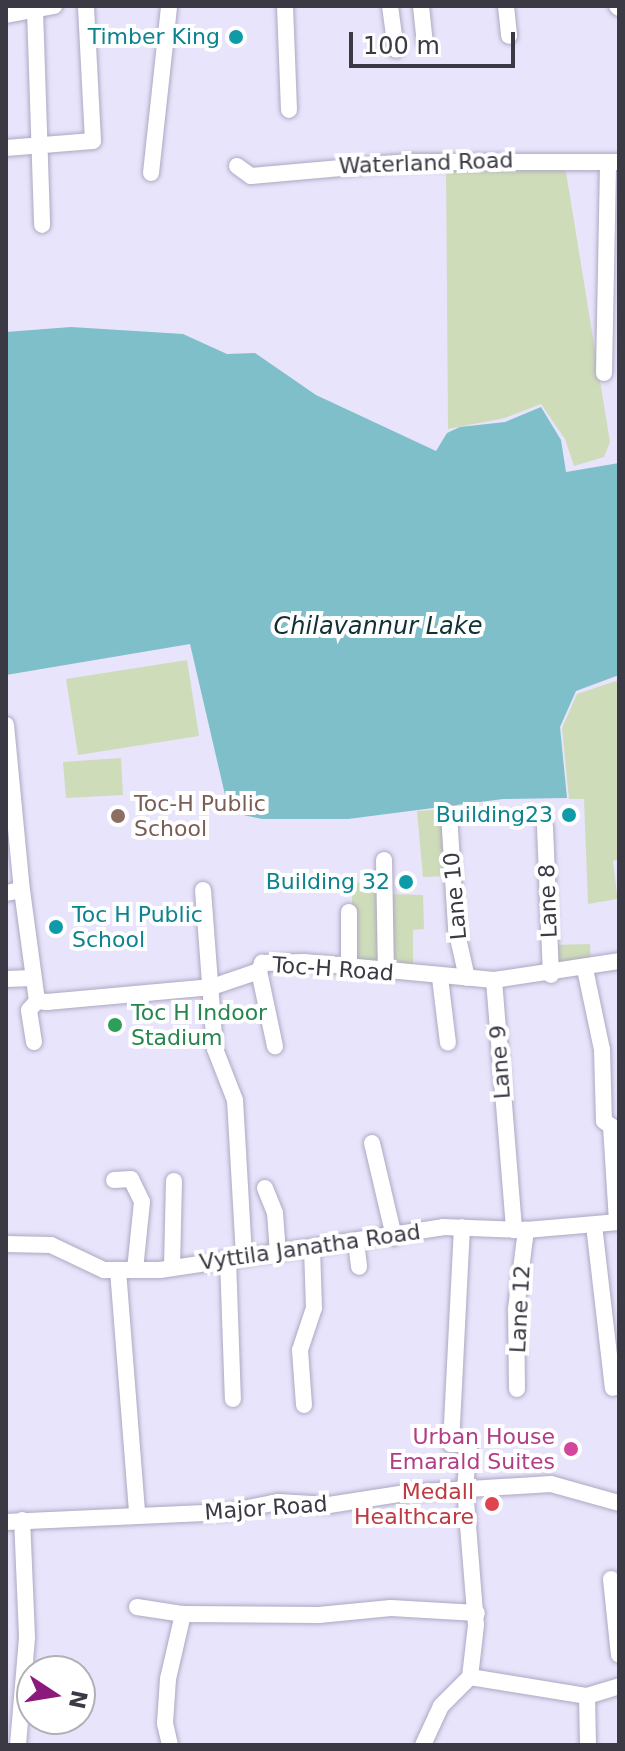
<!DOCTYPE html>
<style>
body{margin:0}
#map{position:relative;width:625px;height:1751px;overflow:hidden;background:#e8e4fb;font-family:"DejaVu Sans",sans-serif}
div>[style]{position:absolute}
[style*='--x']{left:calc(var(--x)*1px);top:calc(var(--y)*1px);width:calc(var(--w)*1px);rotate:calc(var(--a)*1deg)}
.green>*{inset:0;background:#cedcb9}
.water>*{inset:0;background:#7ebfc9}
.roads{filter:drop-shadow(0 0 2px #ada8c2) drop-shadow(0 0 2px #ada8c2)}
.minor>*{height:16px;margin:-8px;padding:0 8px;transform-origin:8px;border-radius:8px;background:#fff}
.dots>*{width:22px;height:22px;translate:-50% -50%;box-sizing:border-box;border:4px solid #fff;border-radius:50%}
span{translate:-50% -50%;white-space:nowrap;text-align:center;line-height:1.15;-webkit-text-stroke:8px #fff;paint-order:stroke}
.culture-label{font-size:22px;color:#0d838f}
.right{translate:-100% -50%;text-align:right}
.left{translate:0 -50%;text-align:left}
.street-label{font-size:22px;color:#3b3944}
.education-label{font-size:22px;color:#785e54}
.leisure-label{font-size:22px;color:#27864d}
.hotel-label{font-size:22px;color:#b23c85}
.health-label{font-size:22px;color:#be3a42}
.water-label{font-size:24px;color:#103136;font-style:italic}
.frame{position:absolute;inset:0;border:8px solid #3b3944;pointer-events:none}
.north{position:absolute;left:16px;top:1655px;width:80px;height:80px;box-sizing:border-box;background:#fff;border:2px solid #b1b0b4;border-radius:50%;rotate:102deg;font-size:22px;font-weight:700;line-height:32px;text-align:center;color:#3b3944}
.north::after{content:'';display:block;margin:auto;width:28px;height:36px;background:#8c1a7c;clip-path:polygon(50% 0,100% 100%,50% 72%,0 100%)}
.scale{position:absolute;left:349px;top:32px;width:166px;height:36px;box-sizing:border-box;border:4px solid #3b3944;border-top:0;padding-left:10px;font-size:24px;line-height:28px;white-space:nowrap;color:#3b3944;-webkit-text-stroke:6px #fff;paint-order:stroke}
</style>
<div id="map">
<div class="green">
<i style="clip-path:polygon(446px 166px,565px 166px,610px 442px,604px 457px,574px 466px,565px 439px,541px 404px,505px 418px,448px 429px)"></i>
<i style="clip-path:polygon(187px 660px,199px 736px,78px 755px,66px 679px)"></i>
<i style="clip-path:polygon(619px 680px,619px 859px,613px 861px,619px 911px,617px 899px,588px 904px,584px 799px,569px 799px,562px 728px,577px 694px)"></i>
<i style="clip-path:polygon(121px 758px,123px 795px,66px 798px,63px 762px)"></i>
<i style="clip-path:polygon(446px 809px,449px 876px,423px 877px,417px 811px)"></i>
<i style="clip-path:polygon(381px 881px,383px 965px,352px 961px,352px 883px)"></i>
<i style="clip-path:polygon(389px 894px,423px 895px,424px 929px,413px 930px,413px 972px,390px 967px)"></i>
<i style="clip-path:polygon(590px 944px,591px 964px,559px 971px,555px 945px)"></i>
</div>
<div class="water">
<i style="clip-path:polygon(71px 327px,183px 334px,227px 354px,255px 353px,316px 395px,436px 451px,447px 433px,460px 427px,505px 422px,541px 407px,561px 440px,566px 472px,619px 463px,619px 675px,576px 691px,560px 727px,567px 798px,503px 799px,348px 819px,262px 819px,229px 812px,190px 644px,6px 675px,6px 332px)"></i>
</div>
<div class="roads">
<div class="minor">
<i style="--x:285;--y:6;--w:104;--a:87.8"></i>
<i style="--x:390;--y:6;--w:44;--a:82.2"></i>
<i style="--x:421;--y:6;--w:36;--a:84"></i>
<i style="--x:506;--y:6;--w:30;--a:84"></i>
<i style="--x:617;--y:6;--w:3;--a:45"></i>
<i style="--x:35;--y:10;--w:215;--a:88.1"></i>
<i style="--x:6;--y:15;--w:49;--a:-10.6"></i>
<i style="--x:6;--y:148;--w:87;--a:-4.6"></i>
<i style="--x:93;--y:141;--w:135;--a:-93"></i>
<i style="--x:237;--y:166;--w:17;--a:36"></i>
<i style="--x:251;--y:176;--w:158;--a:-5.1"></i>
<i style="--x:408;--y:162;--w:211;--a:0"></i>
<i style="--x:151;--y:173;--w:168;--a:-83.8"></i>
<i style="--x:604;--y:373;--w:211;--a:-88.9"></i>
<i style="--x:6;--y:725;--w:166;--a:84.5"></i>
<i style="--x:449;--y:813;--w:116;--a:86.5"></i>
<i style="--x:456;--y:929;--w:50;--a:77.3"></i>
<i style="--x:545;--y:827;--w:148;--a:87.7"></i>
<i style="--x:384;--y:860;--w:111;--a:89"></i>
<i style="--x:203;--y:890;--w:159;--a:85.7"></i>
<i style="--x:215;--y:1049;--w:55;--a:68.6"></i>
<i style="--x:235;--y:1100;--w:158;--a:86.7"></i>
<i style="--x:6;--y:893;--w:16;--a:-11"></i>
<i style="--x:22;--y:890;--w:112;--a:82.3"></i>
<i style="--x:37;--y:1001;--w:10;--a:6"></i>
<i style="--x:47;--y:1002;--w:166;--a:-5.2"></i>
<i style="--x:212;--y:987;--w:50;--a:-18.8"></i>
<i style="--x:259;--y:971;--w:9;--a:-69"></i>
<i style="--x:262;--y:963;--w:42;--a:-1.4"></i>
<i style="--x:304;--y:962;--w:191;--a:5.4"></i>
<i style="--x:494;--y:980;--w:126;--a:-8.6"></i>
<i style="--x:349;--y:966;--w:54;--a:-90"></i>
<i style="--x:585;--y:969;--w:83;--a:78.1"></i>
<i style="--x:602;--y:1050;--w:71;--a:88.4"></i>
<i style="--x:604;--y:1121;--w:9;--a:36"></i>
<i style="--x:611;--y:1126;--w:96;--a:86.4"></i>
<i style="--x:259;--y:971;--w:77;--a:78"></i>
<i style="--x:440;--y:978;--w:65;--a:83"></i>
<i style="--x:6;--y:979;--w:27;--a:-2"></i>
<i style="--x:494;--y:980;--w:251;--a:85.4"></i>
<i style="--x:34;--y:1042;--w:32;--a:-99"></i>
<i style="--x:29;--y:1010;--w:12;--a:-48"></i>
<i style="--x:372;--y:1143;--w:97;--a:76.8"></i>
<i style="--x:114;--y:1180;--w:17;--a:-3"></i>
<i style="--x:131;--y:1179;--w:25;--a:64"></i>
<i style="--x:142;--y:1202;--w:68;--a:95.9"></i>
<i style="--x:265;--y:1188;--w:27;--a:68"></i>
<i style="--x:275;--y:1213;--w:41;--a:85.8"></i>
<i style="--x:594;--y:1225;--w:164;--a:83.4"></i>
<i style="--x:356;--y:1242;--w:25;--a:83"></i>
<i style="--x:6;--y:1244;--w:45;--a:1.3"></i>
<i style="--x:51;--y:1245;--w:59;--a:25.3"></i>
<i style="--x:104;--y:1270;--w:56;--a:0"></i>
<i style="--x:160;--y:1270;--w:286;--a:-8.6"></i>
<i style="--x:443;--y:1227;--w:83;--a:2.1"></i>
<i style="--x:526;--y:1230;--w:93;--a:-4.9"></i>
<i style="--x:228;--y:1259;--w:140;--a:88"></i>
<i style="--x:172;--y:1268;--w:87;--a:-88.7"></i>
<i style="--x:118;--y:1270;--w:245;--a:85.5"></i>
<i style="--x:517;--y:1389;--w:80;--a:-90.7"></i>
<i style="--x:516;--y:1309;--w:80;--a:-82.8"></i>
<i style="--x:304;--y:1405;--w:55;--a:-94.2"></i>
<i style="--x:300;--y:1350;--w:44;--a:-71.6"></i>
<i style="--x:314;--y:1308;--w:59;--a:-91.9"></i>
<i style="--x:6;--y:1522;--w:221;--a:-2.6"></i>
<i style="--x:227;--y:1512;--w:52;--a:-11.1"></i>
<i style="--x:278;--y:1502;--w:51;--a:3.4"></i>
<i style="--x:329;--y:1505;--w:78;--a:-8.9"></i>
<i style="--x:406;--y:1493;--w:145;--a:-3.6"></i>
<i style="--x:551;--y:1484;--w:71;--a:15.6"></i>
<i style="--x:611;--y:1579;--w:76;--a:84"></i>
<i style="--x:137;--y:1607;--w:47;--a:8.7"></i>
<i style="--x:183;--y:1614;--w:136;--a:0.4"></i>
<i style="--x:319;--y:1615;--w:72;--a:-5.6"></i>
<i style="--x:391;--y:1608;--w:86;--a:3.3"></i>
<i style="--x:470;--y:1677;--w:119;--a:9.2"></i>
<i style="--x:587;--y:1696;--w:34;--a:-17"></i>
<i style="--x:587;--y:1696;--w:49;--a:88.8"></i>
<i style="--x:18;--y:1745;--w:108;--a:-85.2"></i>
<i style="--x:27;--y:1637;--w:117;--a:-92.4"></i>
<i style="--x:170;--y:1745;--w:23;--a:-103"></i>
<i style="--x:165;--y:1723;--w:44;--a:-86.1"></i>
<i style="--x:168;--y:1679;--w:67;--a:-77"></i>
<i style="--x:423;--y:1745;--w:43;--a:-65.2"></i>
<i style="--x:441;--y:1706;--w:41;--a:-45"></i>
<i style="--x:470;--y:1677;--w:52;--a:-83.4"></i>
<i style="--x:476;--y:1625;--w:136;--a:-94.6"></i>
<i style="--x:465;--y:1489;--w:45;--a:-84.9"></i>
<i style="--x:469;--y:1444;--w:18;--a:180"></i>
<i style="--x:451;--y:1444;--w:217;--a:-87.1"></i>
</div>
</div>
<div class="dots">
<i style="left:236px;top:37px;background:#0f9aa8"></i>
<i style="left:569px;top:815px;background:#0f9aa8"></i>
<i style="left:118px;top:816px;background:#8d6e63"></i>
<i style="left:406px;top:882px;background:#0f9aa8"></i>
<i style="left:56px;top:927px;background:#0f9aa8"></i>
<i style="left:115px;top:1025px;background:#2e9e5b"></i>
<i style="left:571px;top:1449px;background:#d1479c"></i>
<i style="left:492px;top:1504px;background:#e0444e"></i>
</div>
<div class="culture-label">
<span class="right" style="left:220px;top:37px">Timber King</span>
<span class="right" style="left:553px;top:815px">Building23</span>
<span class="right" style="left:390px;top:882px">Building 32</span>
<span class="left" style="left:72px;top:927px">Toc H Public<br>School</span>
</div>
<div class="street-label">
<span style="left:426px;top:163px;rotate:-2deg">Waterland Road</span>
<span style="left:455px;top:896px;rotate:-95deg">Lane 10</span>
<span style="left:548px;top:901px;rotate:-92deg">Lane 8</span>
<span style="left:333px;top:969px;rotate:4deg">Toc-H Road</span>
<span style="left:500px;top:1062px;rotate:-94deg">Lane 9</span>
<span style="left:310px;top:1247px;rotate:-8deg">Vyttila Janatha Road</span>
<span style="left:520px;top:1309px;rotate:-87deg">Lane 12</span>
<span style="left:266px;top:1508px;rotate:-4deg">Major Road</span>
</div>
<div class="education-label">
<span class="left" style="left:134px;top:816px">Toc-H Public<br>School</span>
</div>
<div class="leisure-label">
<span class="left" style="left:131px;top:1025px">Toc H Indoor<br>Stadium</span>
</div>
<div class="hotel-label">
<span class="right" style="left:555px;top:1449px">Urban House<br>Emarald Suites</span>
</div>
<div class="health-label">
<span class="right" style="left:474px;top:1504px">Medall<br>Healthcare</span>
</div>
<div class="water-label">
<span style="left:378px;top:627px">Chilavannur Lake</span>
</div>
<div class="frame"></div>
<div class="north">N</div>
<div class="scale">100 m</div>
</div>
